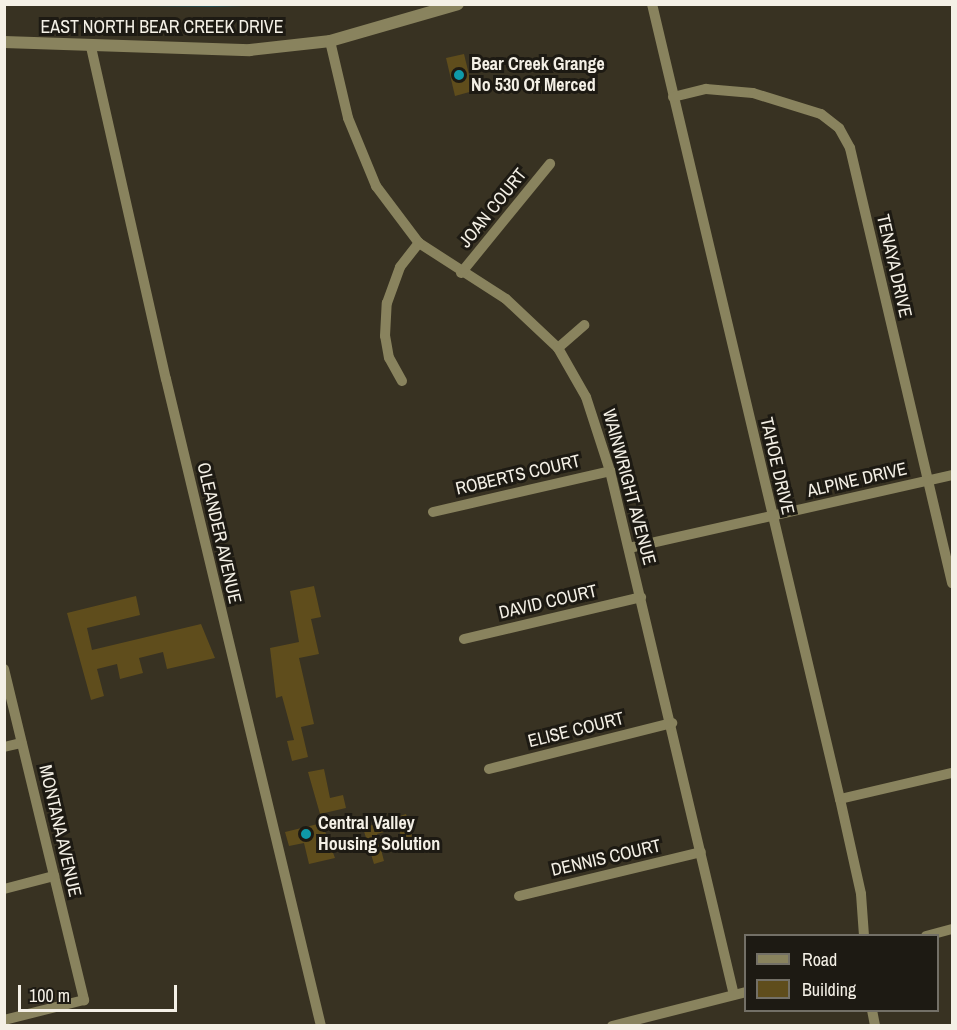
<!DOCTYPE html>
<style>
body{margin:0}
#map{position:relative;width:957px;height:1030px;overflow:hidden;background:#383222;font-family:"Archivo Narrow",sans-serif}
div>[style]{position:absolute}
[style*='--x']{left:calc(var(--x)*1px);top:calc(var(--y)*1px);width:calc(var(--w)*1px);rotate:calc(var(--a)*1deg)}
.water>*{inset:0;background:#234c51}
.building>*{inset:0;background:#5f4d1c}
.minor>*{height:10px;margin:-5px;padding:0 5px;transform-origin:5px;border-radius:5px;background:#89835e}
.tertiary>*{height:12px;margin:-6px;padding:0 6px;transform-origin:6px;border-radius:6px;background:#89835e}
.dots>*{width:16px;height:16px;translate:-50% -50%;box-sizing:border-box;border:3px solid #1d1a13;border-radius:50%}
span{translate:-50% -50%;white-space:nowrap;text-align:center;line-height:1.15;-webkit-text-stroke:6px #1d1a13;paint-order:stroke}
.street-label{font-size:18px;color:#f4f0e6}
.poi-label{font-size:18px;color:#f4f0e6;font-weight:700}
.left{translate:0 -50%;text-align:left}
.frame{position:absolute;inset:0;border:6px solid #f4f0e6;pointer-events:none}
.legend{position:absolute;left:744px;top:934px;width:195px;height:78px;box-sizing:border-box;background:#1d1a13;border:2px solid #737067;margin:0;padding:8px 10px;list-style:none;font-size:18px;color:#f4f0e6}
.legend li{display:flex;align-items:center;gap:12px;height:30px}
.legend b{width:30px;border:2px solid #737067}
.scale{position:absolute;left:18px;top:985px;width:159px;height:27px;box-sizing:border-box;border:3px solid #f4f0e6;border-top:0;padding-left:8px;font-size:18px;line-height:21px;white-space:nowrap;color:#f4f0e6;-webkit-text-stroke:4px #1d1a13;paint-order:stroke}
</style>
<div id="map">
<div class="water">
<i style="clip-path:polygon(5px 4px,289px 4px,289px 5px,211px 7px)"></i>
</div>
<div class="building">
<i style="clip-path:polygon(464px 54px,473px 91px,455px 96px,446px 58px)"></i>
<i style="clip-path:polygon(314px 586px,321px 617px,311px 619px,319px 654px,299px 658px,314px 724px,301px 727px,308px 757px,292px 761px,287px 741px,294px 740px,282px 696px,276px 698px,270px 648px,299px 642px,290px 591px)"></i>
<i style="clip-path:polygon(136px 596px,140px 615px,87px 628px,92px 650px,201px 624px,215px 658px,167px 669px,163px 652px,139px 658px,143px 673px,120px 679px,117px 664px,97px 669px,104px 696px,91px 700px,67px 613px)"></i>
<i style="clip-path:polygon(324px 769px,330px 798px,343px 795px,346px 808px,320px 814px,308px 772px)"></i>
<i style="clip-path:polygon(406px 814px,413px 839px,402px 842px,399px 828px,377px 834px,384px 861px,374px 864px,363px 828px)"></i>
<i style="clip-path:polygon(322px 823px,335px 858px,309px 864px,304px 843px,289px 846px,285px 832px)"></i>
</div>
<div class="minor">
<i style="--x:652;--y:4;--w:817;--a:76.7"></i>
<i style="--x:840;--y:799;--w:97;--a:77.5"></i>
<i style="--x:861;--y:894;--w:42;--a:85.9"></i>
<i style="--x:330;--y:41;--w:79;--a:76.8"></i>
<i style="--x:348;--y:118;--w:74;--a:67.6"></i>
<i style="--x:376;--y:186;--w:71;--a:53"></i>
<i style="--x:419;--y:243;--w:103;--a:32.8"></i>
<i style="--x:506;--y:299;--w:71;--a:43.3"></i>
<i style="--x:558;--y:348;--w:56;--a:60.3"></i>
<i style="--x:586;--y:397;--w:78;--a:72"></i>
<i style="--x:610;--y:471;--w:538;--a:76.69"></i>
<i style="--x:91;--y:47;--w:340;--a:77.3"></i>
<i style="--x:166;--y:379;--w:665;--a:76.53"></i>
<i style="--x:673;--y:97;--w:34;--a:-14"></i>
<i style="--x:706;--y:89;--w:47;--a:4.9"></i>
<i style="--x:753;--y:93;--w:71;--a:17.2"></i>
<i style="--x:821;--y:114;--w:23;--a:38"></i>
<i style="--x:839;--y:128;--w:23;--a:61"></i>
<i style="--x:850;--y:148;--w:447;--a:76.8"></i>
<i style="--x:461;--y:273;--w:141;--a:-50.8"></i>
<i style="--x:558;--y:348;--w:35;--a:-41"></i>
<i style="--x:402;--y:381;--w:26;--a:-119"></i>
<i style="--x:389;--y:358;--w:22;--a:-100"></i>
<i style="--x:385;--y:336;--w:33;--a:-87"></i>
<i style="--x:387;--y:303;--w:38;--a:-70"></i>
<i style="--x:400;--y:267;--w:31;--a:-52"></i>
<i style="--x:433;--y:512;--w:182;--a:-13"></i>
<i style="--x:629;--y:548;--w:331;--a:-12.7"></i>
<i style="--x:464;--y:639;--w:182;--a:-13.3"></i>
<i style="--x:4;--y:669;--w:341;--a:76.4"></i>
<i style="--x:84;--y:1000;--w:82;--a:166"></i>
<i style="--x:4;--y:747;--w:18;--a:-13"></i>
<i style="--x:489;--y:769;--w:189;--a:-14.1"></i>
<i style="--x:840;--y:799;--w:115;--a:-13.1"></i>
<i style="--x:4;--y:889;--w:52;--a:-14.6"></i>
<i style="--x:519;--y:896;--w:187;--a:-13.6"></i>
<i style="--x:926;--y:936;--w:27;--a:-15"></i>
<i style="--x:872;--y:1010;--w:16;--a:79"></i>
<i style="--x:612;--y:1026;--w:138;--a:-14.2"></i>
</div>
<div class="tertiary">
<i style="--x:4;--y:42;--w:246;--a:1.9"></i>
<i style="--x:250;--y:50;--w:81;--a:-6.4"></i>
<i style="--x:330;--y:41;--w:133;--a:-16.1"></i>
</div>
<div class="dots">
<i style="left:459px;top:75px;background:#0f9aa8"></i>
<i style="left:306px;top:834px;background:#0f9aa8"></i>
</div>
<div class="street-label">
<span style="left:162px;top:27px">EAST NORTH BEAR CREEK DRIVE</span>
<span style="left:493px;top:208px;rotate:-51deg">JOAN COURT</span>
<span style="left:894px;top:266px;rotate:77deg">TENAYA DRIVE</span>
<span style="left:777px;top:466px;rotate:77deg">TAHOE DRIVE</span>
<span style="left:518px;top:475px;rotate:-13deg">ROBERTS COURT</span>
<span style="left:857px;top:480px;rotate:-13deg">ALPINE DRIVE</span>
<span style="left:629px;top:487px;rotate:75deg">WAINWRIGHT AVENUE</span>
<span style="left:219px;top:533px;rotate:77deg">OLEANDER AVENUE</span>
<span style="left:548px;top:602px;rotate:-13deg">DAVID COURT</span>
<span style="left:576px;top:730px;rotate:-14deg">ELISE COURT</span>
<span style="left:60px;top:831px;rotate:77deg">MONTANA AVENUE</span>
<span style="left:606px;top:858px;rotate:-13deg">DENNIS COURT</span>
</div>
<div class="poi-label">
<span class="left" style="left:471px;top:75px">Bear Creek Grange<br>No 530 Of Merced</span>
<span class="left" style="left:318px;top:834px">Central Valley<br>Housing Solution</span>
</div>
<div class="frame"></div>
<ul class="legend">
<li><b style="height:8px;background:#89835e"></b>Road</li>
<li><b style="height:16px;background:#5f4d1c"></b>Building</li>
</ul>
<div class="scale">100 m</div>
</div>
